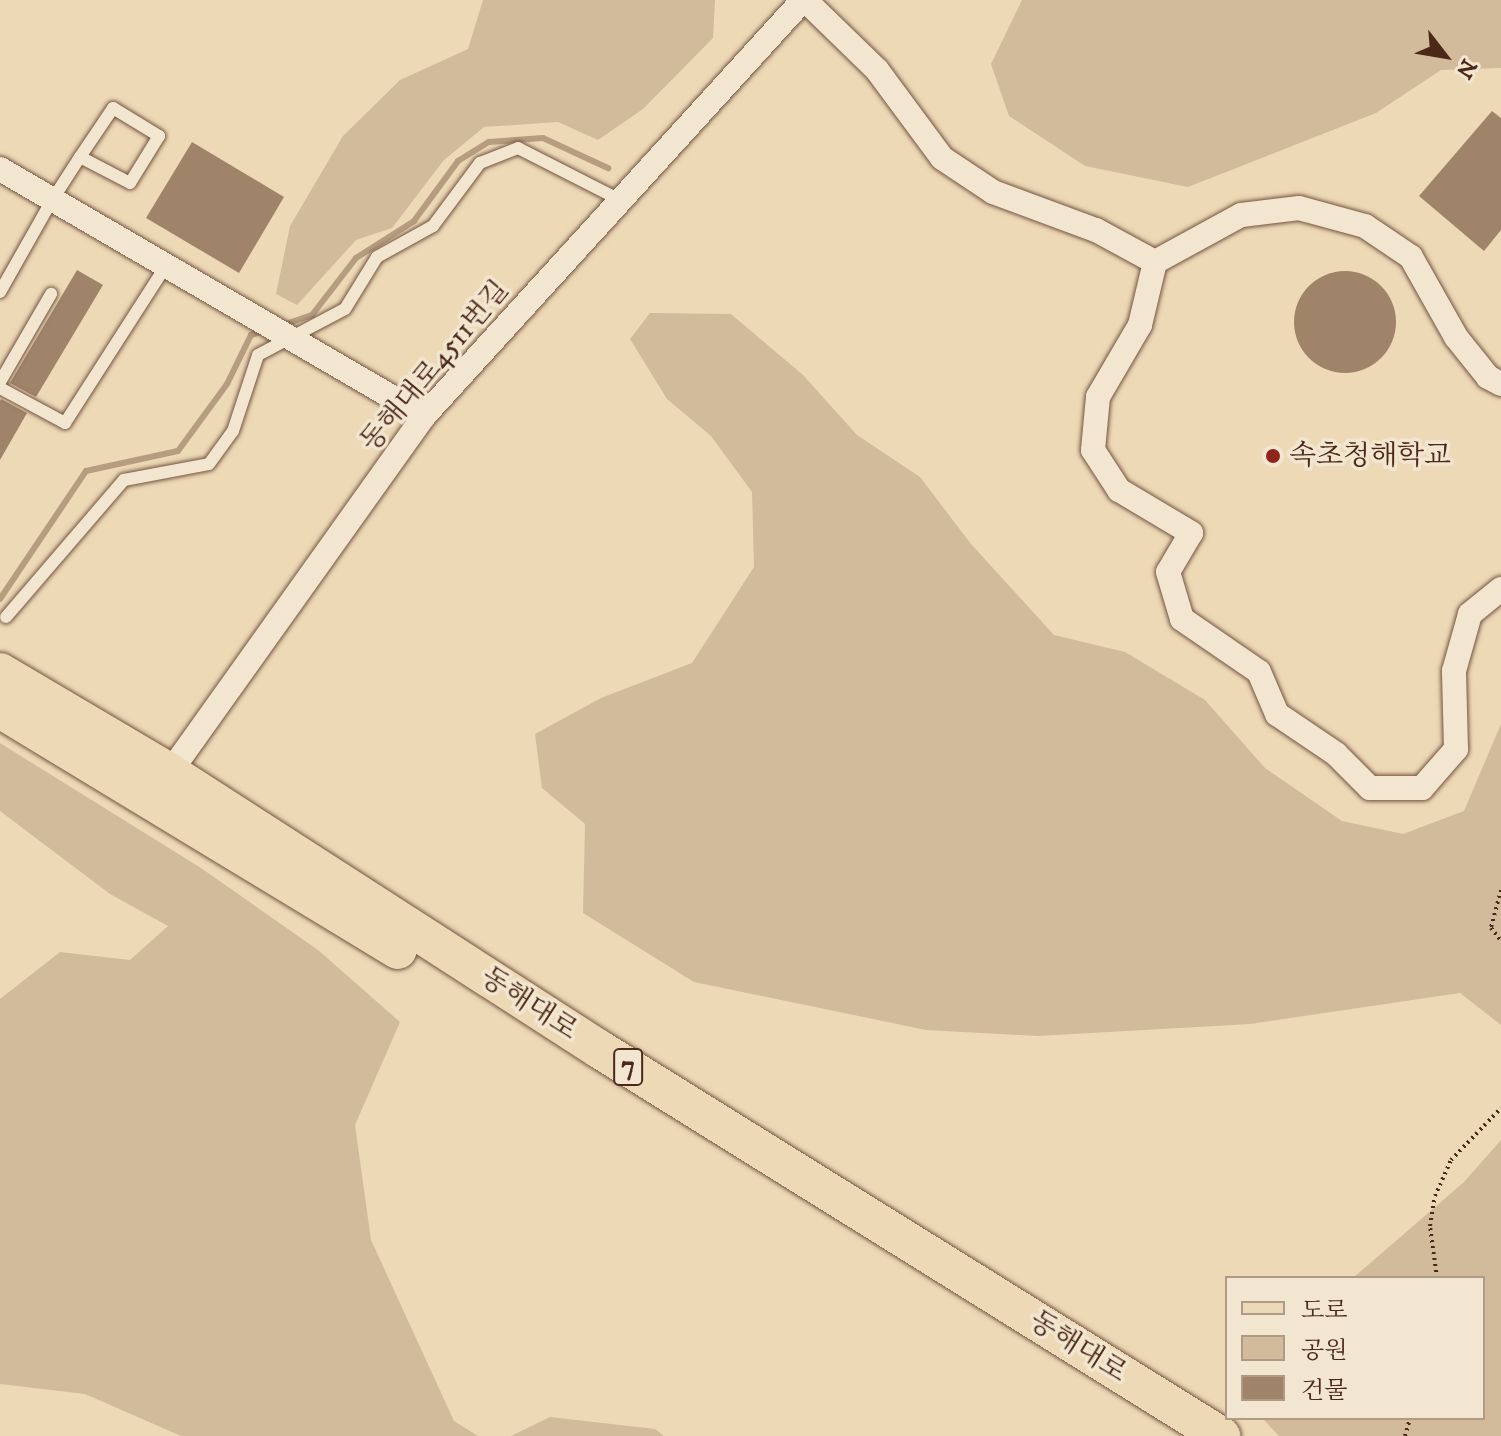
<!DOCTYPE html>
<meta charset="utf-8">
<style>
body{margin:0}
#map{position:relative;width:1501px;height:1436px;overflow:hidden;background:#edd9b6;font-family:"IM FELL DW Pica","Noto Serif KR",serif}
div>[style]{position:absolute}
[style*='--x']{left:calc(var(--x)*1px);top:calc(var(--y)*1px);width:calc(var(--w)*1px);rotate:calc(var(--a)*1deg)}
.green>*{inset:0;background:#d1bb9b}
.stream>*{height:6px;margin:-3px;padding:0 3px;transform-origin:3px;border-radius:3px;background:#b69d80}
.building>*{inset:0;background:#9f846a}
.round{border-radius:50%}
.path>*{height:4px;margin-top:-2px;transform-origin:0;background:repeating-linear-gradient(90deg,#4b2818 0 2px,transparent 0 6px)}
.roads{filter:drop-shadow(0 0 2px #745440) drop-shadow(0 0 2px #745440)}
.service>*{height:12px;margin:-6px;padding:0 6px;transform-origin:6px;border-radius:6px;background:#f3e6d0}
.minor>*{height:24px;margin:-12px;padding:0 12px;transform-origin:12px;border-radius:12px;background:#f3e6d0}
.primary>*{height:38px;margin:-19px;padding:0 19px;transform-origin:19px;border-radius:19px;background:#edd9b6}
.dots>*{width:22px;height:22px;translate:-50% -50%;box-sizing:border-box;border:4px solid #f3e6d0;border-radius:50%}
span{translate:-50% -50%;white-space:nowrap;text-align:center;line-height:1.15;-webkit-text-stroke:7px #f3e6d0;paint-order:stroke}
.shield-label span{padding:2px 6px;background:#f3e6d0;border:2px solid;border-radius:6px;-webkit-text-stroke-width:0}
.shield-label{font-size:26px;color:#4b2818;font-weight:700}
.street-label{font-size:28px;color:#4b2818}
.poi-label{font-size:28px;color:#4b2818}
.left{translate:0 -50%;text-align:left}
.legend{position:absolute;left:1225px;top:1276px;width:260px;height:144px;box-sizing:border-box;background:#f3e6d0;border:2px solid #b09a86;margin:0;padding:10px 14px;list-style:none;font-size:24px;color:#4b2818}
.legend li{display:flex;align-items:center;gap:16px;height:40px}
.legend b{width:40px;border:2px solid #b09a86}
.north{position:absolute;left:1405px;top:16px;width:80px;height:80px;-webkit-text-stroke:6px #f3e6d0;paint-order:stroke;rotate:121deg;font-size:22px;font-weight:700;line-height:32px;text-align:center;color:#4b2818}
.north::after{content:'';display:block;margin:auto;width:28px;height:36px;background:#4b2818;clip-path:polygon(50% 0,100% 100%,50% 72%,0 100%)}
</style>
<div id="map">
<div class="green">
<i style="clip-path:polygon(483px 0,715px 0,713px 38px,643px 109px,598px 140px,558px 122px,484px 127px,444px 160px,392px 228px,356px 240px,297px 305px,276px 294px,290px 226px,343px 136px,400px 80px,468px 49px)"></i>
<i style="clip-path:polygon(1022px 0,1501px 0,1501px 68px,1441px 70px,1376px 113px,1188px 187px,1085px 166px,1009px 116px,991px 64px)"></i>
<i style="clip-path:polygon(650px 313px,731px 314px,803px 375px,857px 435px,920px 477px,971px 544px,1054px 635px,1125px 652px,1205px 700px,1265px 768px,1342px 821px,1403px 834px,1464px 811px,1501px 724px,1501px 1025px,1460px 993px,1250px 1024px,1038px 1036px,926px 1030px,694px 982px,583px 913px,585px 824px,542px 788px,535px 734px,601px 698px,692px 663px,754px 567px,752px 492px,711px 436px,667px 399px,630px 339px)"></i>
<i style="clip-path:polygon(0 743px,201px 868px,318px 950px,400px 1022px,355px 1125px,371px 1240px,454px 1421px,478px 1436px,181px 1436px,85px 1394px,0 1384px,0 999px,60px 952px,130px 960px,168px 926px,110px 894px,0 811px)"></i>
<i style="clip-path:polygon(1501px 1140px,1501px 1436px,1279px 1436px,1262px 1418px,1483px 1418px,1483px 1278px,1353px 1278px,1464px 1182px)"></i>
<i style="clip-path:polygon(550px 1417px,655px 1429px,664px 1436px,511px 1436px)"></i>
</div>
<div class="stream">
<i style="--x:283;--y:325;--w:31;--a:-19"></i>
<i style="--x:312;--y:315;--w:72;--a:-52.3"></i>
<i style="--x:356;--y:258;--w:69;--a:-32.5"></i>
<i style="--x:414;--y:221;--w:74;--a:-53.7"></i>
<i style="--x:458;--y:161;--w:36;--a:-32"></i>
<i style="--x:489;--y:142;--w:54;--a:-4.2"></i>
<i style="--x:543;--y:138;--w:72;--a:24.8"></i>
<i style="--x:0;--y:599;--w:154;--a:-56.1"></i>
<i style="--x:86;--y:471;--w:94;--a:-12.3"></i>
<i style="--x:178;--y:451;--w:83;--a:-53.8"></i>
<i style="--x:227;--y:384;--w:55;--a:-63.9"></i>
<i style="--x:251;--y:335;--w:15;--a:-16"></i>
</div>
<div class="building">
<i style="clip-path:polygon(1492px 111px,1501px 118px,1501px 230px,1484px 251px,1419px 196px)"></i>
<i style="clip-path:polygon(192px 142px,284px 197px,239px 273px,146px 218px)"></i>
<i style="clip-path:polygon(77px 270px,103px 285px,36px 397px,10px 383px)"></i>
<i class="round" style="left:1294px;top:271px;width:102px;height:102px"></i>
<i style="clip-path:polygon(1px 399px,27px 413px,0 460px,0 401px)"></i>
</div>
<div class="path">
<i style="--x:1501;--y:890;--w:39;--a:105"></i>
<i style="--x:1491;--y:928;--w:16;--a:52"></i>
<i style="--x:1437;--y:1278;--w:52;--a:-97.7"></i>
<i style="--x:1430;--y:1226;--w:30;--a:-81"></i>
<i style="--x:1435;--y:1196;--w:39;--a:-66"></i>
<i style="--x:1451;--y:1160;--w:72;--a:-46.1"></i>
<i style="--x:1405;--y:1436;--w:19;--a:-74"></i>
</div>
<div class="roads">
<div class="service">
<i style="--x:0;--y:292;--w:103;--a:-60.5"></i>
<i style="--x:51;--y:202;--w:54;--a:-57.2"></i>
<i style="--x:80;--y:157;--w:59;--a:-56"></i>
<i style="--x:113;--y:108;--w:54;--a:31.3"></i>
<i style="--x:159;--y:136;--w:55;--a:121.7"></i>
<i style="--x:130;--y:183;--w:56;--a:-152.5"></i>
<i style="--x:0;--y:382;--w:102;--a:-59.9"></i>
<i style="--x:0;--y:388;--w:74;--a:28.3"></i>
<i style="--x:65;--y:423;--w:185;--a:-57.3"></i>
<i style="--x:6;--y:617;--w:181;--a:-49.3"></i>
<i style="--x:124;--y:480;--w:86;--a:-10.7"></i>
<i style="--x:209;--y:464;--w:41;--a:-54"></i>
<i style="--x:233;--y:431;--w:80;--a:-71.8"></i>
<i style="--x:258;--y:355;--w:98;--a:-27.9"></i>
<i style="--x:345;--y:309;--w:61;--a:-58.4"></i>
<i style="--x:377;--y:257;--w:64;--a:-29"></i>
<i style="--x:433;--y:226;--w:79;--a:-53.3"></i>
<i style="--x:480;--y:163;--w:41;--a:-21.5"></i>
<i style="--x:518;--y:148;--w:114;--a:27"></i>
</div>
<div class="minor">
<i style="--x:805;--y:0;--w:100;--a:44.2"></i>
<i style="--x:877;--y:70;--w:109;--a:53.5"></i>
<i style="--x:942;--y:158;--w:61;--a:33.7"></i>
<i style="--x:993;--y:192;--w:110;--a:20.3"></i>
<i style="--x:1096;--y:230;--w:67;--a:28.5"></i>
<i style="--x:0;--y:169;--w:491;--a:30.2"></i>
<i style="--x:1501;--y:384;--w:15;--a:-152"></i>
<i style="--x:1488;--y:377;--w:51;--a:-128.7"></i>
<i style="--x:1456;--y:337;--w:92;--a:-119.4"></i>
<i style="--x:1411;--y:257;--w:55;--a:-146"></i>
<i style="--x:1365;--y:226;--w:68;--a:-164.7"></i>
<i style="--x:1299;--y:208;--w:58;--a:173.1"></i>
<i style="--x:1241;--y:215;--w:98;--a:151.3"></i>
<i style="--x:1155;--y:262;--w:65;--a:103.4"></i>
<i style="--x:1140;--y:325;--w:83;--a:120.3"></i>
<i style="--x:1098;--y:397;--w:53;--a:95.4"></i>
<i style="--x:1093;--y:450;--w:48;--a:57"></i>
<i style="--x:1119;--y:490;--w:84;--a:30.8"></i>
<i style="--x:1191;--y:533;--w:45;--a:120.5"></i>
<i style="--x:1168;--y:572;--w:49;--a:73.4"></i>
<i style="--x:1182;--y:619;--w:93;--a:34.5"></i>
<i style="--x:1259;--y:672;--w:46;--a:66.8"></i>
<i style="--x:1277;--y:714;--w:71;--a:34.1"></i>
<i style="--x:1336;--y:754;--w:48;--a:45"></i>
<i style="--x:1370;--y:788;--w:52;--a:0"></i>
<i style="--x:1422;--y:788;--w:52;--a:-48.9"></i>
<i style="--x:1456;--y:749;--w:78;--a:-91.5"></i>
<i style="--x:1454;--y:671;--w:59;--a:-74.3"></i>
<i style="--x:1470;--y:614;--w:40;--a:-39"></i>
<i style="--x:163;--y:782;--w:450;--a:-54.5"></i>
<i style="--x:424;--y:416;--w:563;--a:-47.66"></i>
</div>
<div class="primary">
<i style="--x:0;--y:672;--w:196;--a:30.6"></i>
<i style="--x:169;--y:772;--w:511;--a:32.79"></i>
<i style="--x:599;--y:1049;--w:733;--a:31.89"></i>
<i style="--x:0;--y:709;--w:465;--a:31.2"></i>
</div>
</div>
<div class="dots">
<i style="left:1273px;top:456px;background:#8f2418"></i>
</div>
<div class="shield-label">
<span style="left:628px;top:1067px">7</span>
</div>
<div class="street-label">
<span style="left:435px;top:366px;rotate:-50deg">동해대로4511번길</span>
<span style="left:529px;top:1004px;rotate:33deg">동해대로</span>
<span style="left:1078px;top:1347px;rotate:32deg">동해대로</span>
</div>
<div class="poi-label">
<span class="left" style="left:1289px;top:456px">속초청해학교</span>
</div>
<ul class="legend">
<li><b style="height:10px;background:#edd9b6"></b>도로</li>
<li><b style="height:22px;background:#d1bb9b"></b>공원</li>
<li><b style="height:22px;background:#9f846a"></b>건물</li>
</ul>
<div class="north">N</div>
</div>
